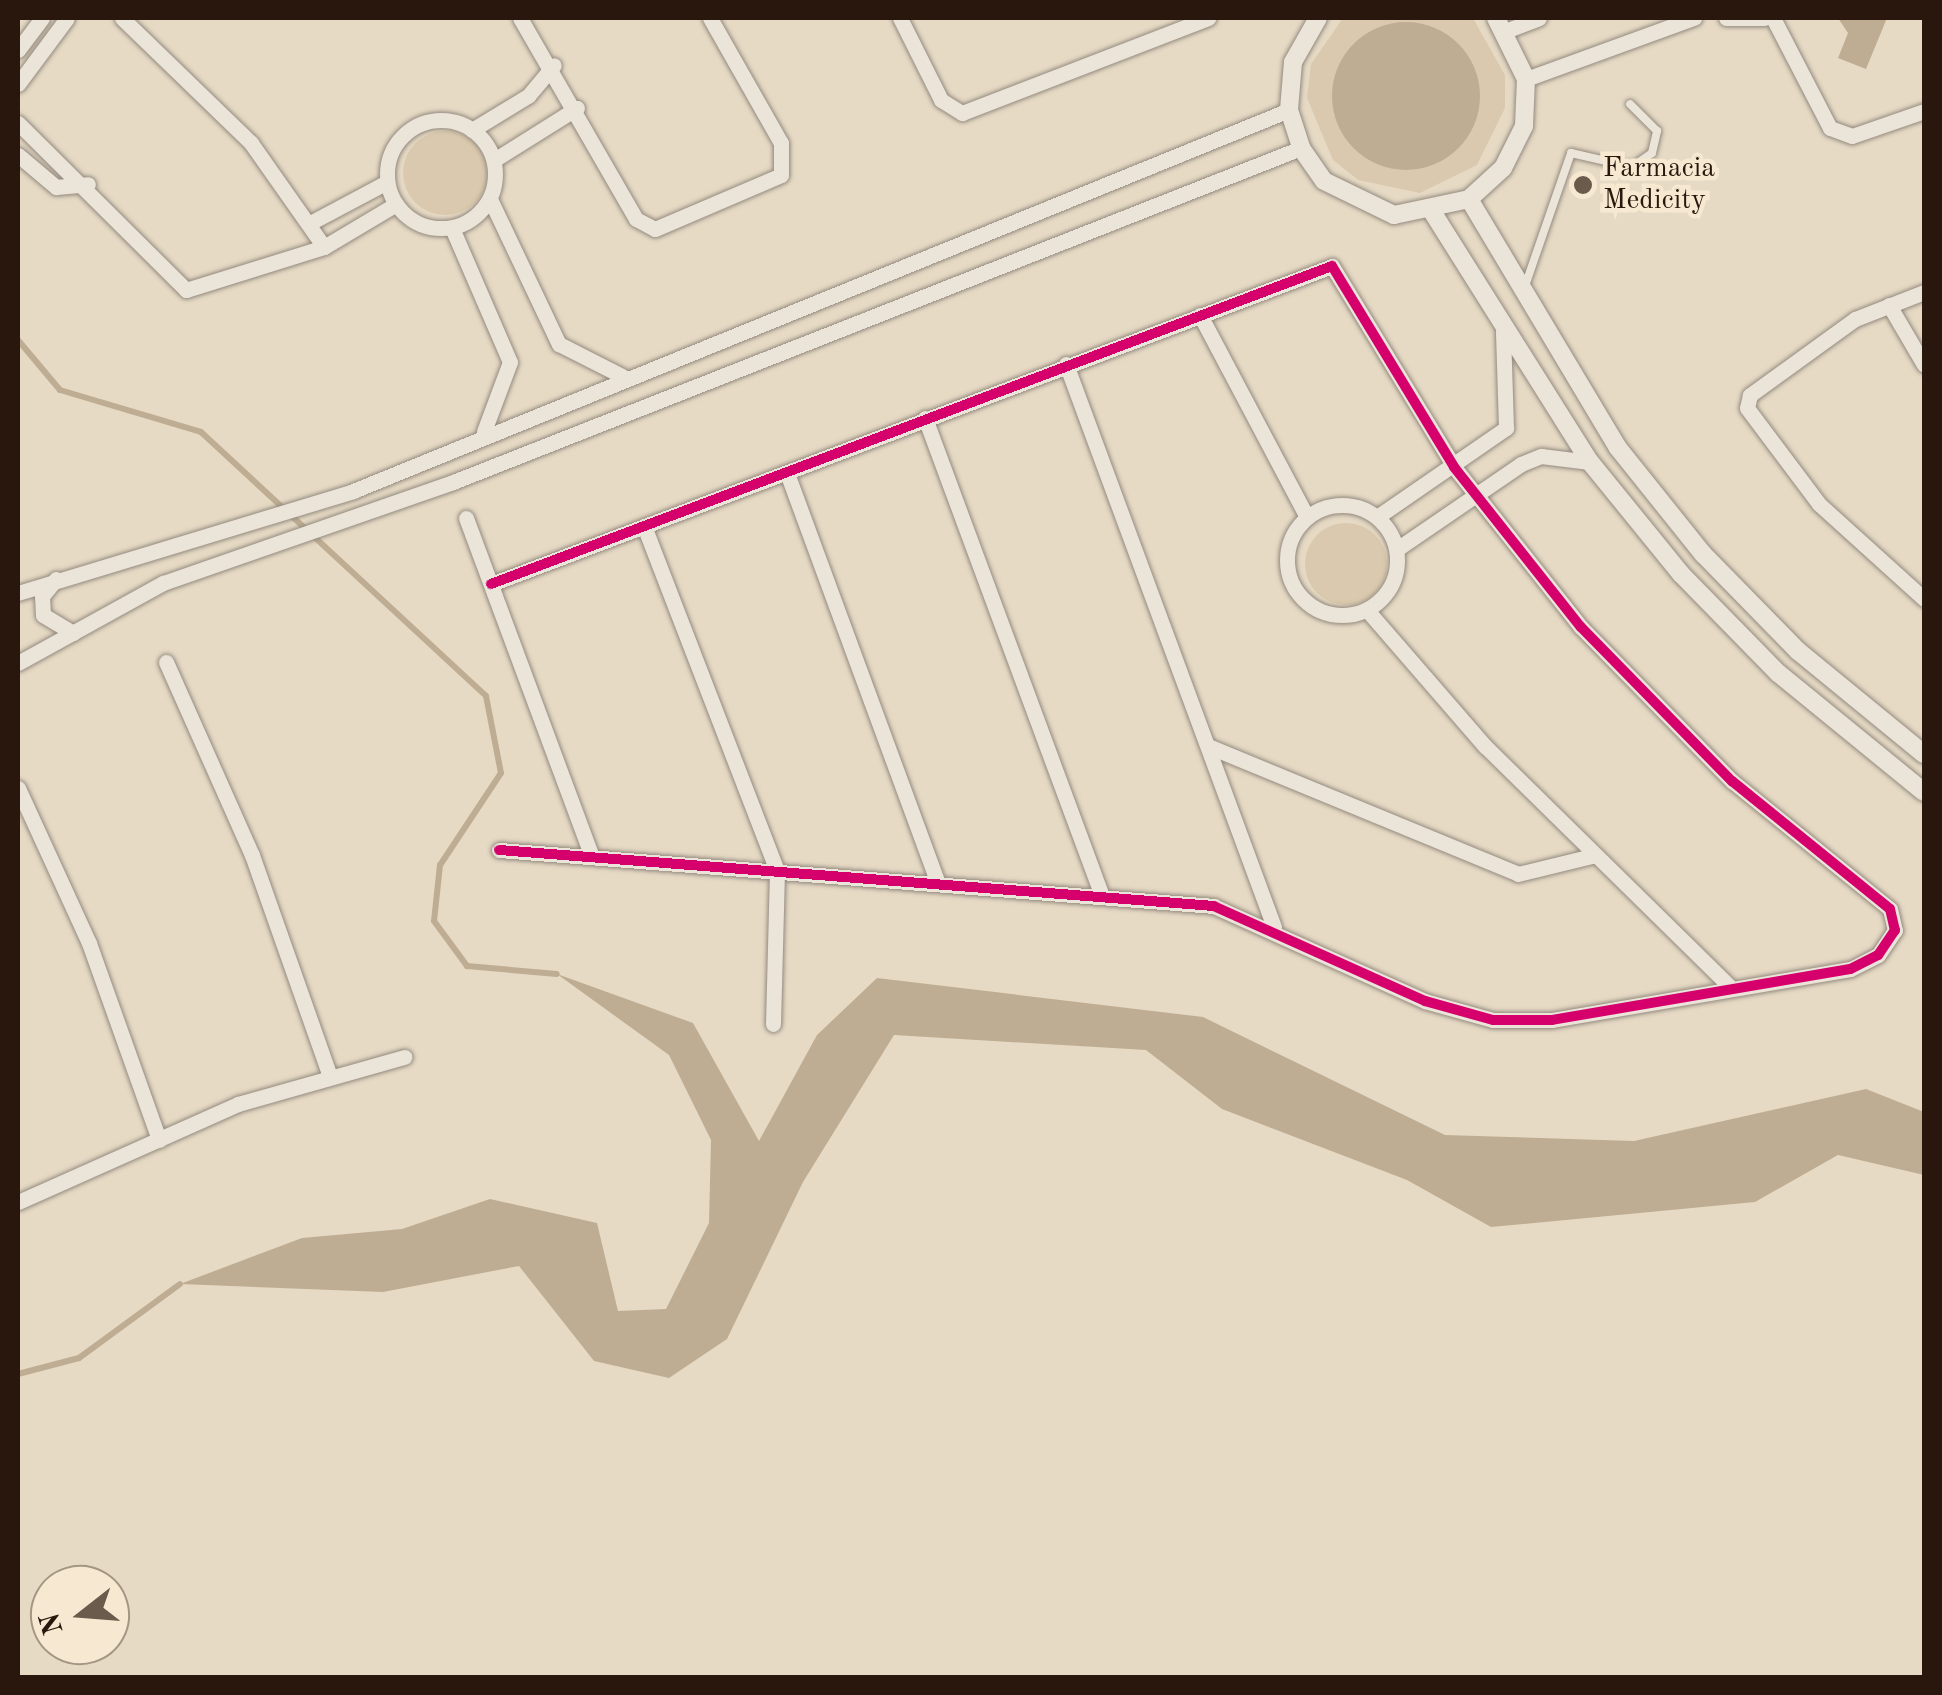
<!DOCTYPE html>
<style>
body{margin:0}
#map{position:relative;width:1942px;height:1695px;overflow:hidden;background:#e6dac5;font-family:"Old Standard TT",serif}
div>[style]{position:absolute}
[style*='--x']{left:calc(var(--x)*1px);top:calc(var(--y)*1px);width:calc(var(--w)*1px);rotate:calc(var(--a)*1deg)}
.green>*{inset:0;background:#dac9ae}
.round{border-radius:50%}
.water>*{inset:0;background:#bfad93}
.stream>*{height:6px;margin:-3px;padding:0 3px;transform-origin:3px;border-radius:3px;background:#bfad93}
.roads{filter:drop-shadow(0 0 2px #948a7e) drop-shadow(0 0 2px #948a7e)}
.service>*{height:8px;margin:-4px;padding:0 4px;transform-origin:4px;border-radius:4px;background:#eae4d9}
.minor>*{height:15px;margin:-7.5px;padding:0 7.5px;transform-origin:7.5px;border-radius:7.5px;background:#eae4d9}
.minor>.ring{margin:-7.5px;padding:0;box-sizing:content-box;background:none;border:15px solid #eae4d9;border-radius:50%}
.tertiary>*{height:18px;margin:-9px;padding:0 9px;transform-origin:9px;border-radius:9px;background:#eae4d9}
.cycleway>*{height:10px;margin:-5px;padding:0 5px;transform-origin:5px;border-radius:5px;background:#d6006c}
.dots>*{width:28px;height:28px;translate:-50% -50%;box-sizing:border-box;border:5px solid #f7e9d1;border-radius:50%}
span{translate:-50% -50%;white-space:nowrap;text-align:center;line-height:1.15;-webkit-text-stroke:9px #f7e9d1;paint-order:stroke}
.poi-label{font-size:28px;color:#29170d}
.left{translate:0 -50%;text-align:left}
.frame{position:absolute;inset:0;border:20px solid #29170d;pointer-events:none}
.north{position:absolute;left:30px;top:1565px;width:100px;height:100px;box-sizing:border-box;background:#f7e9d1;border:2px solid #a59583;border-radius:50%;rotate:253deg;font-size:28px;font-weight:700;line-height:40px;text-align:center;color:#29170d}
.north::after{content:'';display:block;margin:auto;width:35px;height:45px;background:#6b5b4d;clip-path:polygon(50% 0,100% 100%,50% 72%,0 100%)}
</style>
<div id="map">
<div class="green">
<i style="clip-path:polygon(1343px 18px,1474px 20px,1505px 75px,1505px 108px,1477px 165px,1420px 193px,1358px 180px,1333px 160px,1307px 98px,1311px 64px)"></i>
<i class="round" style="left:403px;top:131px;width:84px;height:84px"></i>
<i class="round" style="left:1305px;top:523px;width:82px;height:82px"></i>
</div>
<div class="water">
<i style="clip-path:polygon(1838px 18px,1887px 18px,1866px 69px,1838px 58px,1848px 33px)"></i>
<i class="round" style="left:1332px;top:22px;width:148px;height:148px"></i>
<i style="clip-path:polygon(557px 974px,693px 1023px,759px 1141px,817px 1035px,877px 978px,1203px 1017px,1445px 1135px,1634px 1141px,1866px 1089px,1924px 1112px,1924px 1175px,1838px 1155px,1755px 1202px,1491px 1227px,1407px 1180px,1222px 1109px,1146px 1050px,894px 1035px,803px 1182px,727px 1339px,669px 1378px,594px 1361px,519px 1266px,383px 1292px,180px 1284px,302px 1238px,402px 1229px,490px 1199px,597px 1223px,618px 1311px,666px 1309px,709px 1223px,711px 1140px,669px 1055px)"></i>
</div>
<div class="stream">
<i style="--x:18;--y:340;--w:65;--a:50"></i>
<i style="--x:60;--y:390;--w:147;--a:16.6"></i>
<i style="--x:201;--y:432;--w:388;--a:42.8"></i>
<i style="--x:486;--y:696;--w:78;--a:79"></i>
<i style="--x:501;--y:773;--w:110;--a:123.5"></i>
<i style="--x:440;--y:865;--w:56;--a:96.1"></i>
<i style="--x:434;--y:921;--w:56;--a:53.7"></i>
<i style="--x:467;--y:966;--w:90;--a:5.1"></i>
<i style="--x:18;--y:1374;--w:63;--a:-14.7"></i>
<i style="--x:79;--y:1358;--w:125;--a:-36.2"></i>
</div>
<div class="roads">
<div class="service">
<i style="--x:1525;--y:286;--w:141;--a:-70.9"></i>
<i style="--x:1571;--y:153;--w:63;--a:12.9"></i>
<i style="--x:1632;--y:167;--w:24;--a:-35"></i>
<i style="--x:1652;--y:153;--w:23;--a:-77"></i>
<i style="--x:1657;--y:131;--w:38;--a:-135"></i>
</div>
<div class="minor">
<i style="--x:122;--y:18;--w:180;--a:44.1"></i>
<i style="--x:251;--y:143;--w:127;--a:54.9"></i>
<i style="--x:520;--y:18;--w:232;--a:60"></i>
<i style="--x:636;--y:219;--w:21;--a:28"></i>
<i style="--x:655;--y:229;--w:137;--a:-23.2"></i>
<i style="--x:781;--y:175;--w:32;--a:-90"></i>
<i style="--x:781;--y:143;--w:144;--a:-119.6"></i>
<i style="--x:900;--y:18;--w:92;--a:63.4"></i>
<i style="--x:941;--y:100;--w:25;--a:32"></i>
<i style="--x:962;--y:113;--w:264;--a:-21.1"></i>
<i style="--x:1726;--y:18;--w:38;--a:0"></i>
<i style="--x:1773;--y:18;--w:124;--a:62.6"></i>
<i style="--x:1830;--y:128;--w:23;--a:20"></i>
<i style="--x:1852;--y:136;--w:76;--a:-19.1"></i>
<i style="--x:1508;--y:30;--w:33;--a:-21"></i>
<i style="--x:18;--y:50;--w:40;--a:-53"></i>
<i style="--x:1526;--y:79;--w:179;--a:-20"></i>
<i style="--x:18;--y:84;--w:82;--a:-53.4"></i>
<i class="ring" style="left:387px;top:120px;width:93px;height:93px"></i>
<i style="--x:18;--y:123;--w:237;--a:44.8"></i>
<i style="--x:186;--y:290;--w:145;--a:-17.3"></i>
<i style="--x:324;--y:247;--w:84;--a:-30.8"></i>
<i style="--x:472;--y:130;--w:66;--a:-31.3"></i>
<i style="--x:528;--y:96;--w:40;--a:-50"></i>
<i style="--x:18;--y:155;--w:50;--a:40.1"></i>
<i style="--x:56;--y:187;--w:32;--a:-5"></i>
<i style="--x:494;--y:160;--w:98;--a:-32.1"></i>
<i style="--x:490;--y:199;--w:161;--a:64.6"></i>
<i style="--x:559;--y:344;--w:71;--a:26.9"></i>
<i style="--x:310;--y:223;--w:87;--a:-28"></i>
<i style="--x:452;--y:228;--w:146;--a:66.6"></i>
<i style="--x:510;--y:362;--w:74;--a:110.6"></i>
<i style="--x:1924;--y:292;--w:74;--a:158.6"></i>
<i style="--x:1855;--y:319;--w:130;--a:144.1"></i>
<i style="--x:1750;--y:395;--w:13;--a:103"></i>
<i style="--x:1747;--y:408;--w:120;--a:53.1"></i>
<i style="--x:1819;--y:504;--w:142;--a:42.1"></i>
<i style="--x:1889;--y:305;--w:69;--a:59.7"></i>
<i style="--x:1200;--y:315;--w:229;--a:62.1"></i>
<i style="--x:1066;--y:364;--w:600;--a:69.72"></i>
<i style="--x:925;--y:418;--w:510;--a:69.68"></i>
<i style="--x:787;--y:473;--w:437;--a:69.8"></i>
<i class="ring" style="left:1287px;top:505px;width:95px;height:95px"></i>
<i style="--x:1377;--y:517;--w:157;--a:-34.6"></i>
<i style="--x:1506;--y:428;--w:97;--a:-91.8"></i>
<i style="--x:466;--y:518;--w:359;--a:69.6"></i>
<i style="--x:644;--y:526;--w:370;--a:68.9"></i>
<i style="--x:777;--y:871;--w:153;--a:91.5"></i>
<i style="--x:1397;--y:549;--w:150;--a:-34.4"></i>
<i style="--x:1521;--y:464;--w:22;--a:-22"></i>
<i style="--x:1541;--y:456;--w:49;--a:7"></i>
<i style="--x:56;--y:579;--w:22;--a:129"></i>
<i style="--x:42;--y:596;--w:19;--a:87"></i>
<i style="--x:43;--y:615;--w:35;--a:31"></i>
<i style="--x:491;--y:584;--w:899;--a:-20.71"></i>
<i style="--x:1332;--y:266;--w:235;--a:58.7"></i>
<i style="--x:1454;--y:467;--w:204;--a:51.6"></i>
<i style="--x:1581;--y:627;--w:216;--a:45.6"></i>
<i style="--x:1732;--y:781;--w:203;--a:39"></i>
<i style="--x:1890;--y:909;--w:22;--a:77"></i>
<i style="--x:1895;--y:930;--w:30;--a:124"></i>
<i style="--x:1878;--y:955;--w:31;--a:153"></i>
<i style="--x:1850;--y:969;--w:302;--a:170.3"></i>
<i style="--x:1552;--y:1020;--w:59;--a:180"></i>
<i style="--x:1493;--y:1020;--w:71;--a:-164.4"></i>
<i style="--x:1425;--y:1001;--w:231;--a:-155.8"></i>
<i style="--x:1214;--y:906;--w:717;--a:-175.52"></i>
<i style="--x:18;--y:593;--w:350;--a:-16.9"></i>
<i style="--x:353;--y:491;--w:1011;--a:-22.15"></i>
<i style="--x:1367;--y:610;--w:180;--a:49.1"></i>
<i style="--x:1485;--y:746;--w:346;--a:44.5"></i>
<i style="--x:166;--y:662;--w:211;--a:66"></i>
<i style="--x:252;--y:855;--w:234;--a:70.6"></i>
<i style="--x:18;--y:663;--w:166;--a:-28.9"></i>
<i style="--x:163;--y:583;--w:307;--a:-19.2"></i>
<i style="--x:453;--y:482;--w:911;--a:-21.5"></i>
<i style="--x:1208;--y:746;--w:335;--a:22.4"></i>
<i style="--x:1518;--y:874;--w:76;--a:-13.7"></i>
<i style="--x:18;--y:788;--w:170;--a:65.4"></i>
<i style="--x:89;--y:943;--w:209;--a:70.4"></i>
<i style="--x:18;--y:1202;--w:241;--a:-24"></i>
<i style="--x:238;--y:1104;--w:173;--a:-15.8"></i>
</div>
<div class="tertiary">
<i style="--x:1318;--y:18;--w:51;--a:119.6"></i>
<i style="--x:1293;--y:62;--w:48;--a:94.8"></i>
<i style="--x:1289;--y:110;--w:40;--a:72"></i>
<i style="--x:1301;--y:148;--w:40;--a:55.1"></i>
<i style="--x:1324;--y:181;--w:78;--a:25.9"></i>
<i style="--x:1394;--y:215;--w:77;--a:-12"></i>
<i style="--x:1469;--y:199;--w:46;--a:-42.4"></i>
<i style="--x:1503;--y:168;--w:47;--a:-63.4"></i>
<i style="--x:1524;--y:126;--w:47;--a:-87.6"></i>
<i style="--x:1526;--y:79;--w:68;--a:-116.2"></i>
<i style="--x:1469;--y:199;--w:290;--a:59.1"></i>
<i style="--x:1618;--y:448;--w:136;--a:51.3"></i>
<i style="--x:1703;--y:554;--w:136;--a:45.6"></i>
<i style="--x:1798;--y:651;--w:163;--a:39.3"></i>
<i style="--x:1433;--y:213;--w:294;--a:57.8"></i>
<i style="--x:1590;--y:462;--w:144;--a:50.9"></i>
<i style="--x:1681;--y:574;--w:139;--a:45.6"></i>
<i style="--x:1778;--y:673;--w:188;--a:39.2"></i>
</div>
</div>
<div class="cycleway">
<i style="--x:491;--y:584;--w:899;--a:-20.71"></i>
<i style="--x:1332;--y:266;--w:235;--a:58.7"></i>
<i style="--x:1454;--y:467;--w:204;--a:51.6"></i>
<i style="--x:1581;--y:627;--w:216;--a:45.6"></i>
<i style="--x:1732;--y:781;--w:203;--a:39"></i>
<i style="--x:1890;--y:909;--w:22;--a:77"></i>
<i style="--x:1895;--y:930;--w:30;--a:124"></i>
<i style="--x:1878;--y:955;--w:31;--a:153"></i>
<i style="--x:1850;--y:969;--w:302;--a:170.3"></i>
<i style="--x:1552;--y:1020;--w:59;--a:180"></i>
<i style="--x:1493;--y:1020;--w:71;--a:-164.4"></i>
<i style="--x:1425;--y:1001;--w:231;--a:-155.8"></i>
<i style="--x:1214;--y:906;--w:717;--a:-175.52"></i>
</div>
<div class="dots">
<i style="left:1583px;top:185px;background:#6b5b4d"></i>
</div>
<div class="poi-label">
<span class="left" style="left:1603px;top:185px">Farmacia<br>Medicity</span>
</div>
<div class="frame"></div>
<div class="north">N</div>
</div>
